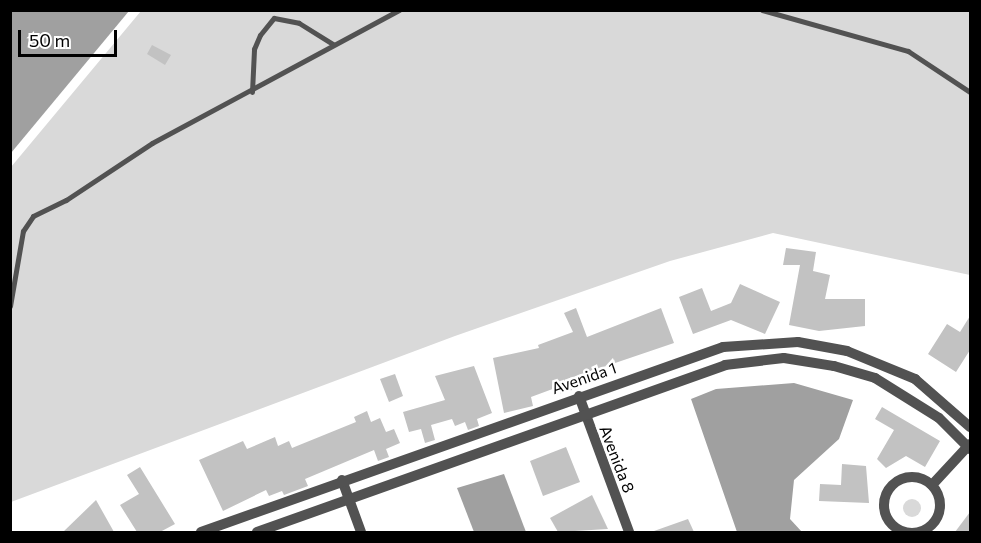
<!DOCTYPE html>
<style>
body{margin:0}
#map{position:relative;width:981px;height:543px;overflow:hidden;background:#fff;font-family:Commissioner,sans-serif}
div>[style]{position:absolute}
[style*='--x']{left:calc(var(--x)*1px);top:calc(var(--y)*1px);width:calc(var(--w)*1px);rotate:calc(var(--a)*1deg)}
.green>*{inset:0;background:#d9d9d9}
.round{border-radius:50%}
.water>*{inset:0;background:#a0a0a0}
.building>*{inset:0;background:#c2c2c2}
.service>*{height:5px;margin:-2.5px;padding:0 2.5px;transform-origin:2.5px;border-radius:2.5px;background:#525252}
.minor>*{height:10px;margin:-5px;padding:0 5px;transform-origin:5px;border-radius:5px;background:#525252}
.minor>.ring{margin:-5px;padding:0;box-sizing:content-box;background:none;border:10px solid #525252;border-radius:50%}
span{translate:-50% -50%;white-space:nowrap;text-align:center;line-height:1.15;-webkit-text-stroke:5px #fff;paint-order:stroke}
.street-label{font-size:16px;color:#000}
.frame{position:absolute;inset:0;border:12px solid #000;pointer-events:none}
.scale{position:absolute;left:18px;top:30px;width:99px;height:27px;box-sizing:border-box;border:3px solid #000;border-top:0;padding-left:8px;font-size:18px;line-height:21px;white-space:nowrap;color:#000;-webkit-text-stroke:4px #fff;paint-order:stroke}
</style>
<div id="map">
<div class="green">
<i style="clip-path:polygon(141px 11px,970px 11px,970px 275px,773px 233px,670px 261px,455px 336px,11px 502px,11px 167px)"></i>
<i class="round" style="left:903px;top:499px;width:18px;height:18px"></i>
</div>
<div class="water">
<i style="clip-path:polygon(11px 10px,129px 11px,11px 153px,10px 11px)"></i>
<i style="clip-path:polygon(794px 383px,853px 400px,839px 439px,794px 480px,790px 519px,802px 532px,737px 532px,691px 399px,716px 389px)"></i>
<i style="clip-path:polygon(504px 474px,526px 532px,474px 532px,457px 488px)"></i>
</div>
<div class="building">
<i style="clip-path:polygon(152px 45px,171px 55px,165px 65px,147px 54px)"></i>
<i style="clip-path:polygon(786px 248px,816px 252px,813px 271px,830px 275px,825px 299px,865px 299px,865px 326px,819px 331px,789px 325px,800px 265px,783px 265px)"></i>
<i style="clip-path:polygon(740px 284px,780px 302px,765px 334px,731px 320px,693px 334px,679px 297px,702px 288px,711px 311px,731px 303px)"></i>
<i style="clip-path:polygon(576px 308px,587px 337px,661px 308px,674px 343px,568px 379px,572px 390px,561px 394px,558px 387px,531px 397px,533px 406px,504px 413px,493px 358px,539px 348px,538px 345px,573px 332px,564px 313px)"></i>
<i style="clip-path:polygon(970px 316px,970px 350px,956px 372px,928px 354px,947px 324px,960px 332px)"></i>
<i style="clip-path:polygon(474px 366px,492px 413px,477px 419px,479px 426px,468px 430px,465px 422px,455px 426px,452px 419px,431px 425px,435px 440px,425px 443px,421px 429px,409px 432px,403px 412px,445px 400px,435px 376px)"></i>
<i style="clip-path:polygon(395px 374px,403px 396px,389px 402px,380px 379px)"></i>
<i style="clip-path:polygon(882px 407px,940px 441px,925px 467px,906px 456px,886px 468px,877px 459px,894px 430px,875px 419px)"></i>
<i style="clip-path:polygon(367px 411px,371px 422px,380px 418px,386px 432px,394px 429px,400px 443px,386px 449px,389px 457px,378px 461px,374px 450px,305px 479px,308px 486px,284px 495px,282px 491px,269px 496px,266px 490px,223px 511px,199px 460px,243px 441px,247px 449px,275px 437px,278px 446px,289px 441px,292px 448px,356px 422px,354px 417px)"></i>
<i style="clip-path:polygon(566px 447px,580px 482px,543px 496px,530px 461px)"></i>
<i style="clip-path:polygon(842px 464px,866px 466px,869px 503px,819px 501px,820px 484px,841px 485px)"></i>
<i style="clip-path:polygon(140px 467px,175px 524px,160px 532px,137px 532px,120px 505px,139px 494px,127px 475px)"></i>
<i style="clip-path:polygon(592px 495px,608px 529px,558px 532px,550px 518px)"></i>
<i style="clip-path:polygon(96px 500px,114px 532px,63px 532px)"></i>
<i style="clip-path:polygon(970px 512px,970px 532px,955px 532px)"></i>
<i style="clip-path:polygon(688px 519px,694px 532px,654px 532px,654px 531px)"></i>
</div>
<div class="service">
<i style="--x:762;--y:10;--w:152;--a:15.7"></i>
<i style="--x:908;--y:51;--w:74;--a:33.5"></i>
<i style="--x:252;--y:92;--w:43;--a:-87.3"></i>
<i style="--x:254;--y:49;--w:15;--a:-67"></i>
<i style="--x:260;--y:35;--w:22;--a:-51"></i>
<i style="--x:274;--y:18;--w:25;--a:11"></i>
<i style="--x:299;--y:23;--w:40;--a:32"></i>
<i style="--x:10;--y:306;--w:76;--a:-80.2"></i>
<i style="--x:23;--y:231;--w:18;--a:-56"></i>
<i style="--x:33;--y:216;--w:37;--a:-26"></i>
<i style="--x:66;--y:200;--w:103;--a:-33.5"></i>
<i style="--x:152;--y:143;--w:281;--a:-28.3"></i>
</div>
<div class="minor">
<i style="--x:579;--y:396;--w:145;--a:69.8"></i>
<i class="ring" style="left:884px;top:477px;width:46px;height:46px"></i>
<i style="--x:342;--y:480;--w:55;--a:69.9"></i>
<i style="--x:932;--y:485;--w:56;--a:-47.2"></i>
<i style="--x:201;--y:532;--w:554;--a:-19.51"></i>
<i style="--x:723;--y:347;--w:75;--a:-3.8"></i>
<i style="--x:798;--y:342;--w:50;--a:10.4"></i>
<i style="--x:847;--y:351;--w:74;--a:22.4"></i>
<i style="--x:915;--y:379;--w:73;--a:41.1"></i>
<i style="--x:257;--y:532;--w:497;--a:-19.6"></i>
<i style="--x:725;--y:365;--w:59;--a:-6.8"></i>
<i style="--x:784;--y:358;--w:51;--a:9.1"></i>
<i style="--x:834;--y:366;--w:43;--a:16.3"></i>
<i style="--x:875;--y:378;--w:75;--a:32"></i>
<i style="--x:939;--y:418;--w:44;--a:45"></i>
</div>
<div class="street-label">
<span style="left:584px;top:378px;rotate:-19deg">Avenida 1</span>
<span style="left:617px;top:459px;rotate:69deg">Avenida 8</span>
</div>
<div class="frame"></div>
<div class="scale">50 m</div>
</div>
